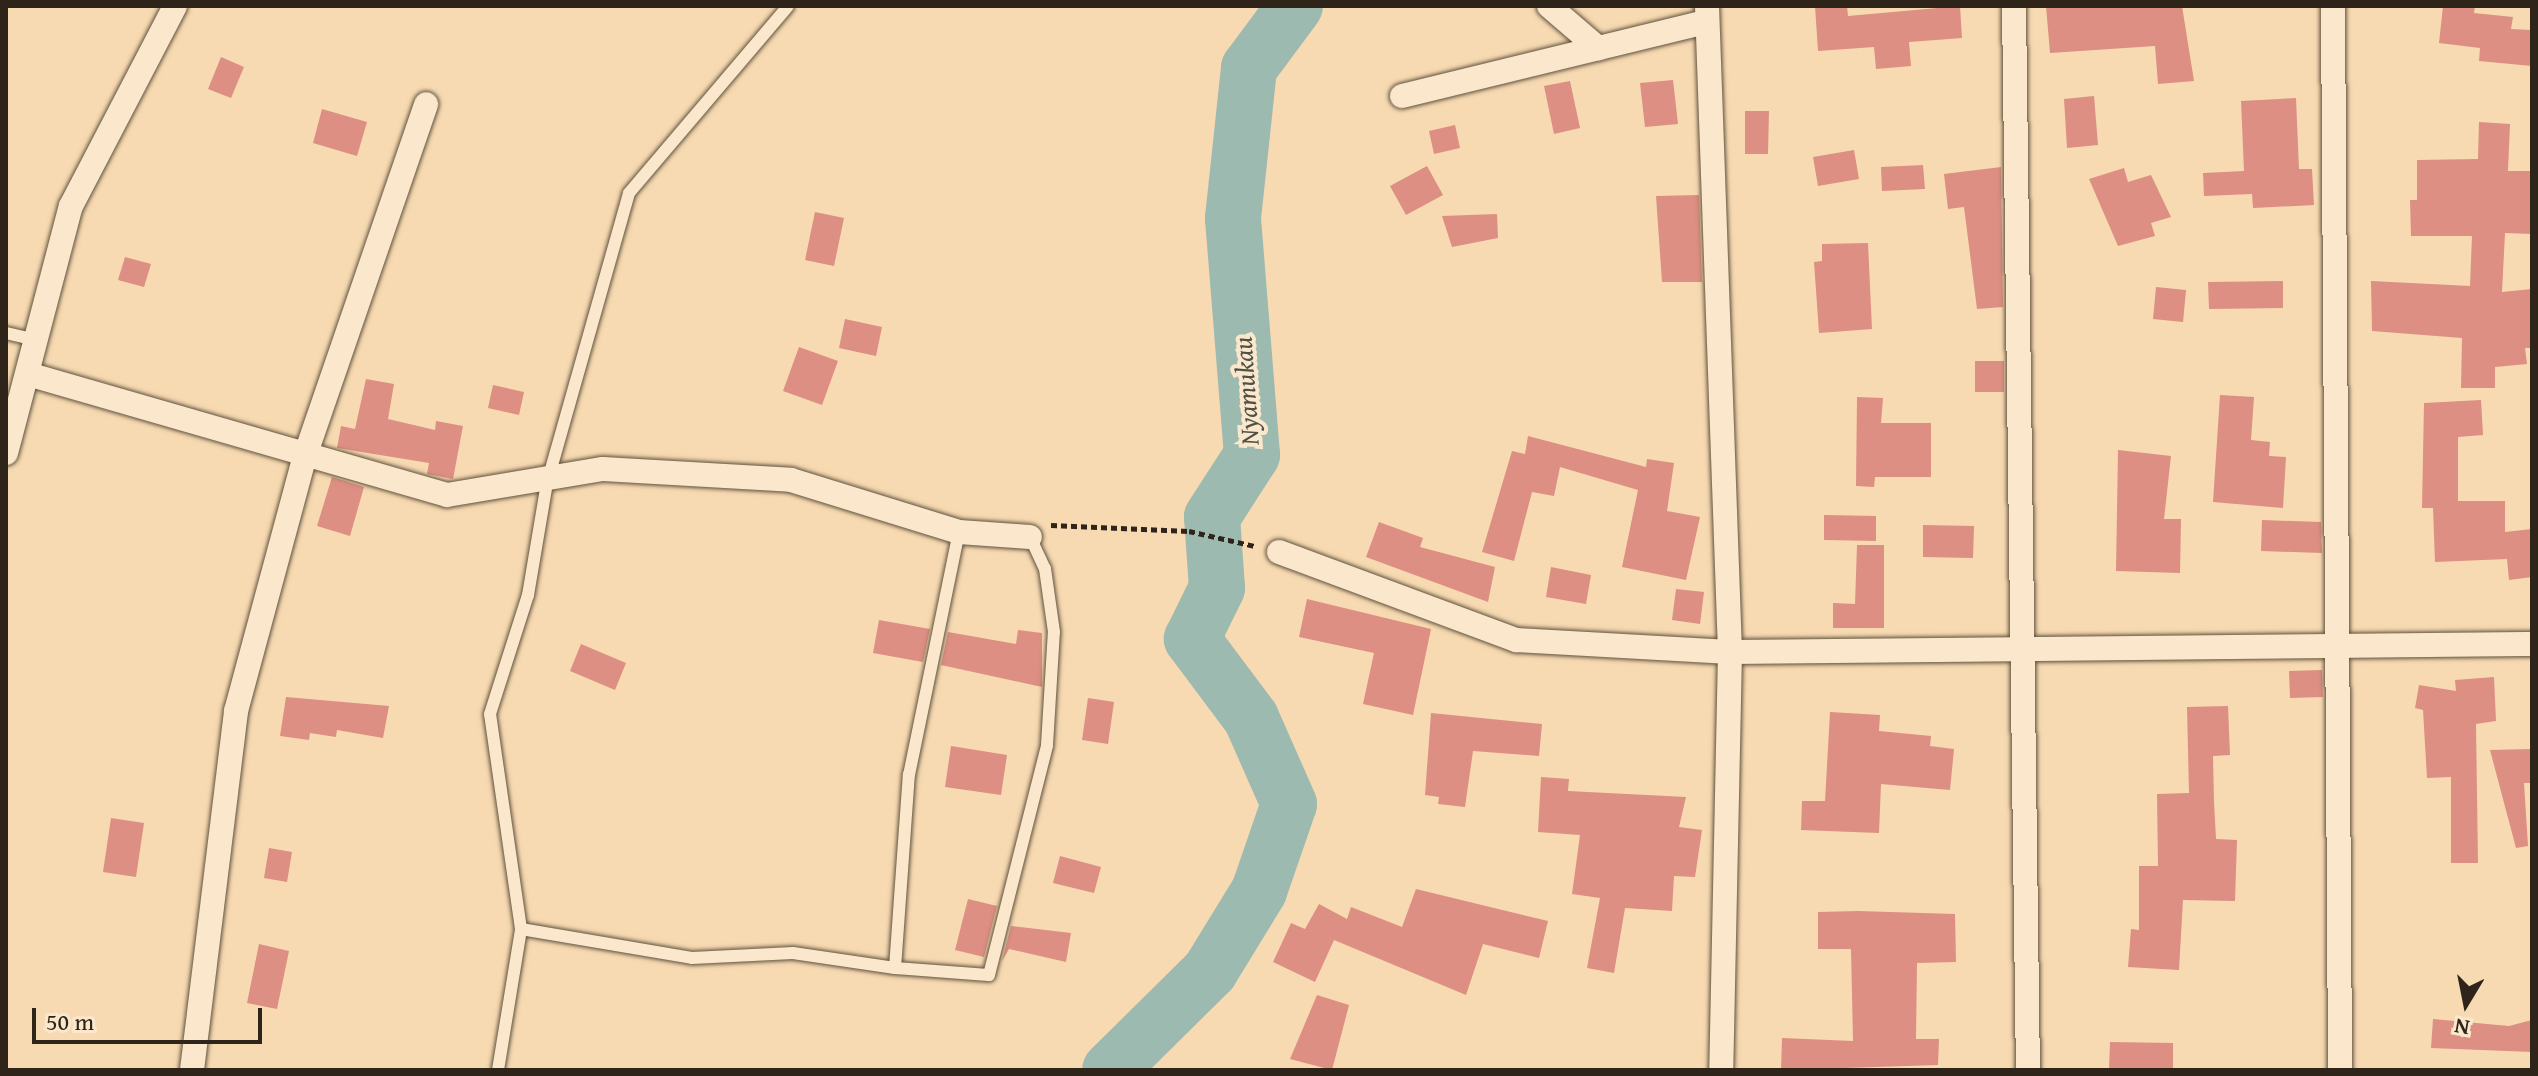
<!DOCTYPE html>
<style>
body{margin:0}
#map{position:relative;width:2538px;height:1076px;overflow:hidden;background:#f7dab1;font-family:"Gentium Book Plus",serif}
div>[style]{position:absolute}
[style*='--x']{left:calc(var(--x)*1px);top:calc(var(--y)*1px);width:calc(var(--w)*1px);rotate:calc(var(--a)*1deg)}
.river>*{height:56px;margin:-28px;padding:0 28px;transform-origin:28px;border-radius:28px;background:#9dbab0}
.building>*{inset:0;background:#dc8f82}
.path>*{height:5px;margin-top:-2.5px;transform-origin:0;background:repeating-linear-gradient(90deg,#2e2419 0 6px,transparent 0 10px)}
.roads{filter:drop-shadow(0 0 2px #60523f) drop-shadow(0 0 2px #60523f)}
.lane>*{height:12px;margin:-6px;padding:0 6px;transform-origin:6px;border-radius:6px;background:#fae7cc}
.street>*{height:24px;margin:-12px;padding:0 12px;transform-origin:12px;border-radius:12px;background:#fae7cc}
span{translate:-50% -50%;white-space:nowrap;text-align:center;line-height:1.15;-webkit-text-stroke:8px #fae7cc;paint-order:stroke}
.water-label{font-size:26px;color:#4f5146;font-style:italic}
.frame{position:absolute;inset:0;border:8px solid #2e2419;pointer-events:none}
.north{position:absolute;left:2426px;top:964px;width:80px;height:80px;-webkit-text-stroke:6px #fae7cc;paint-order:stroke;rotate:190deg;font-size:22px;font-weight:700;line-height:32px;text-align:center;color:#2e2419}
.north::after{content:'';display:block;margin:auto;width:28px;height:36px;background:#2e2419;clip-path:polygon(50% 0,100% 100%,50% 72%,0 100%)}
.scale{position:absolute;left:32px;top:1008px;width:230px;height:36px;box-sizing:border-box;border:4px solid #2e2419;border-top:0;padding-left:10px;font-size:24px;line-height:28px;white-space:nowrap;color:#2e2419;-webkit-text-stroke:6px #fae7cc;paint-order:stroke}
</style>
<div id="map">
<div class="river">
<i style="--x:1110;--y:1070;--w:141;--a:-44.7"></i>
<i style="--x:1210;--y:971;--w:94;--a:-58.5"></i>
<i style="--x:1259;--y:891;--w:92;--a:-71"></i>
<i style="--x:1289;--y:804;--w:94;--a:-113.8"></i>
<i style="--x:1251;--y:718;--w:99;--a:-126.8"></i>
<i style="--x:1192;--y:639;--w:57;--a:-63.9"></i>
<i style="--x:1217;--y:588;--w:71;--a:-94"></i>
<i style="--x:1212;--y:517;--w:74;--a:-57.2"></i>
<i style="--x:1252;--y:455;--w:238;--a:-94.6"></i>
<i style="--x:1233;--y:218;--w:151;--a:-83.9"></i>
<i style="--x:1249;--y:68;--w:77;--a:-53.4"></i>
</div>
<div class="building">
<i style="clip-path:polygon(1815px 6px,1847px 6px,1848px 16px,1960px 6px,1962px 38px,1909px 42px,1911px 66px,1876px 69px,1874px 47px,1818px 51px)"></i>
<i style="clip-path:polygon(2046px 6px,2182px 6px,2194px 81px,2158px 84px,2155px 46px,2050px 53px)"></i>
<i style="clip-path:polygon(2443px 6px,2475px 6px,2474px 13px,2513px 17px,2511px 29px,2532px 30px,2532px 66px,2479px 61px,2480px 48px,2439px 43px)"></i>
<i style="clip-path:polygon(221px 57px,244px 67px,231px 98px,208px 89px)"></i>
<i style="clip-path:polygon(1673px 80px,1678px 124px,1645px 127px,1640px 83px)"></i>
<i style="clip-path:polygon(1570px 81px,1580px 128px,1554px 134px,1544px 86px)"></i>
<i style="clip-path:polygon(2094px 96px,2098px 145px,2067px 148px,2064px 99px)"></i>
<i style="clip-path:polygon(2296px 98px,2299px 169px,2312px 169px,2314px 205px,2253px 208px,2252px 194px,2204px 196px,2203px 173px,2244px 171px,2241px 101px)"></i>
<i style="clip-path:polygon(322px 109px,367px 122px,357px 156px,313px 143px)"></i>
<i style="clip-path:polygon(1745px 111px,1769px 111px,1768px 154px,1745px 154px)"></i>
<i style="clip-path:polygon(2479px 122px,2510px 124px,2508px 171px,2532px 171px,2532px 234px,2505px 233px,2502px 292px,2532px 289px,2532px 348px,2525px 348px,2527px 364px,2495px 367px,2495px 388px,2461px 388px,2462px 338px,2372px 331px,2371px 281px,2470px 286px,2472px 236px,2411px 236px,2410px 200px,2417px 200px,2417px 160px,2478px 159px)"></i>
<i style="clip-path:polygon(1455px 125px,1460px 148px,1434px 154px,1429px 131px)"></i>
<i style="clip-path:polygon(1854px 150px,1859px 179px,1818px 186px,1813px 157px)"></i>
<i style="clip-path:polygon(1923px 165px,1925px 189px,1882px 191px,1881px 167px)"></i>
<i style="clip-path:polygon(1427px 166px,1443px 195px,1406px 215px,1390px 186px)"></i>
<i style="clip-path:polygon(2001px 167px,2003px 307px,1977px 309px,1964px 207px,1948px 209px,1944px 174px)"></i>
<i style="clip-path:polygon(2124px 168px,2128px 182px,2151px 175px,2171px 217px,2151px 223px,2155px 236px,2118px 246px,2089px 179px)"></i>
<i style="clip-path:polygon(1699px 195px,1702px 282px,1662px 282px,1656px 196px)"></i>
<i style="clip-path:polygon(815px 212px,844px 218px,834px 266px,805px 260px)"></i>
<i style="clip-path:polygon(1497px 214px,1498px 238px,1452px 247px,1442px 216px)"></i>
<i style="clip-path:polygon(1868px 243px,1872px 329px,1819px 333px,1814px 262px,1822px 261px,1822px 244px)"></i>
<i style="clip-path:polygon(125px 257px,151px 264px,144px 287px,118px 280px)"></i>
<i style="clip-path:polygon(2283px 281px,2283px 308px,2209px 309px,2208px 282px)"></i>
<i style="clip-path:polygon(2156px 287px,2186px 290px,2183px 322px,2153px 319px)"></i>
<i style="clip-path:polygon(845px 319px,882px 327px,876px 356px,839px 348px)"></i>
<i style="clip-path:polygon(799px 347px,838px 361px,822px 405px,783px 391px)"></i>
<i style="clip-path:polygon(1975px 361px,2004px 361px,2004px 392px,1975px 392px)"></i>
<i style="clip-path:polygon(366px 379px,394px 384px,388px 419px,435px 430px,436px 421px,463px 426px,453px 479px,427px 474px,429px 463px,337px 448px,341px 426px,355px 429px)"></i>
<i style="clip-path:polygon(493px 385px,524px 392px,519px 415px,488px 408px)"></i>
<i style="clip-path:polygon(2220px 395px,2254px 397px,2251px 440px,2270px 442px,2269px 456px,2286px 457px,2283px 508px,2213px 502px)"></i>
<i style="clip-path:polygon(1857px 397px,1883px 398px,1881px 423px,1931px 423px,1931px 477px,1875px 477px,1874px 487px,1856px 486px)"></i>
<i style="clip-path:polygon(2481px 400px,2483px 435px,2458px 437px,2458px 501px,2505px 501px,2505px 532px,2532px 529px,2532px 577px,2509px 580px,2507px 559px,2435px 562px,2433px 508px,2422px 508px,2424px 403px)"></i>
<i style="clip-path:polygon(1528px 436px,1646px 467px,1647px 459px,1674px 463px,1667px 511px,1700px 517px,1686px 580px,1622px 567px,1638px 490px,1560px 467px,1554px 496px,1532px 492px,1514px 561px,1482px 552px,1512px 451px,1525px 454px)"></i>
<i style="clip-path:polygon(2118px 450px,2171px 456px,2164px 519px,2181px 519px,2180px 573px,2116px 571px)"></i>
<i style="clip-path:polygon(332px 477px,364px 487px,350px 536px,317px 526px)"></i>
<i style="clip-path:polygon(1824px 515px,1876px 516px,1876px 541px,1824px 540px)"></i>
<i style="clip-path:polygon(2262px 520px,2321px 522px,2322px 553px,2261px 551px)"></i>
<i style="clip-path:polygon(1379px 522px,1423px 538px,1420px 547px,1495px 567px,1488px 602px,1366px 557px)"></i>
<i style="clip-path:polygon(1923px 525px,1974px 526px,1973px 558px,1923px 557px)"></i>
<i style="clip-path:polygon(1857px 545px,1884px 545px,1884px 628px,1833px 628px,1833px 603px,1855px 604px)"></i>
<i style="clip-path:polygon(1551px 567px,1591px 575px,1586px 604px,1546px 597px)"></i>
<i style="clip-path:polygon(1676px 589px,1704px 592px,1700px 624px,1672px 620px)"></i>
<i style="clip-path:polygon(1307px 599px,1431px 629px,1413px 715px,1363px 704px,1374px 653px,1299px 637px)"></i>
<i style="clip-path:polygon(879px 620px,930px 629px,923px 662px,873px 653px)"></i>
<i style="clip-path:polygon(1018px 630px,1042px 633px,1042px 687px,941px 665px,948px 632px,1016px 644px)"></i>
<i style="clip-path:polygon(581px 644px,626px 663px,615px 690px,570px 671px)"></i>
<i style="clip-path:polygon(2322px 670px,2323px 697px,2290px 698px,2289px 671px)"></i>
<i style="clip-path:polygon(2494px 677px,2496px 721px,2476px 724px,2478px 863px,2451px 863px,2451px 777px,2427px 778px,2423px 710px,2415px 708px,2419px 685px,2456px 691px,2455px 680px)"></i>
<i style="clip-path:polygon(286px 697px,389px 706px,383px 738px,337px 730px,336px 737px,310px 733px,309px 740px,280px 736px)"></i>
<i style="clip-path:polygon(1088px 698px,1114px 702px,1108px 744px,1082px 740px)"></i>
<i style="clip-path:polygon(2228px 706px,2230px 755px,2213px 756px,2214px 802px,2216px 839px,2237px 840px,2235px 901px,2183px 900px,2179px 970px,2128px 967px,2131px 929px,2139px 930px,2139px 866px,2158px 866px,2157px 794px,2189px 793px,2187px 707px)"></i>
<i style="clip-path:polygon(1830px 712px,1880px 715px,1879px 731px,1931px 736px,1930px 746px,1954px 749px,1950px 790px,1881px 784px,1879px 833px,1801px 830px,1802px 801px,1825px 801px)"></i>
<i style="clip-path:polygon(1431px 713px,1542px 724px,1539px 756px,1473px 751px,1465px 807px,1438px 804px,1439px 797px,1425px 795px)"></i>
<i style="clip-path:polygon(951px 746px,1007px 755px,1001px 795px,945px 787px)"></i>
<i style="clip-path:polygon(2532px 749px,2532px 783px,2524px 783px,2528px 846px,2516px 848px,2490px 750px)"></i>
<i style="clip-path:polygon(1541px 777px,1569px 779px,1568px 791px,1686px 797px,1679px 827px,1702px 830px,1695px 877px,1674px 876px,1672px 911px,1625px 908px,1614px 973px,1587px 968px,1600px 898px,1572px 894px,1580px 835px,1538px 832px)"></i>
<i style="clip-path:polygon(111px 818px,144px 823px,136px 877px,103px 872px)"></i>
<i style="clip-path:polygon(269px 848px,292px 852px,287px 882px,264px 878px)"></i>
<i style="clip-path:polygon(1060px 856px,1101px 867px,1094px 893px,1053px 883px)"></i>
<i style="clip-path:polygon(1416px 889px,1548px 921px,1539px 958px,1483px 944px,1466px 995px,1334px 940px,1315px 982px,1273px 962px,1291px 923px,1305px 929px,1319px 904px,1347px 919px,1351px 907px,1402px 927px)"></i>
<i style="clip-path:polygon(968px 899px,997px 906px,984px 957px,955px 950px)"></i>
<i style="clip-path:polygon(1858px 911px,1955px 914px,1956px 962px,1917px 963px,1916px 1039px,1939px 1039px,1938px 1065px,1781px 1070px,1782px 1038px,1853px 1041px,1851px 949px,1818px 949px,1818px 912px)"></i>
<i style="clip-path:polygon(1011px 926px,1071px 933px,1066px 962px,1009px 949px,1002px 961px)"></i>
<i style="clip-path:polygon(259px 944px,289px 951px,277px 1009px,247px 1003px)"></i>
<i style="clip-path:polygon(1317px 995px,1349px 1005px,1332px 1070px,1290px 1059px)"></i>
<i style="clip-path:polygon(2433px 1019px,2509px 1026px,2532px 1020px,2532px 1052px,2431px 1048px)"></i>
<i style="clip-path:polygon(2110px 1042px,2173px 1043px,2173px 1070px,2109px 1070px)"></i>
</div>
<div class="path">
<i style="--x:1051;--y:525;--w:138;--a:2.5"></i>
<i style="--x:1189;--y:531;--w:68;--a:12.8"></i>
</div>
<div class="roads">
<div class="lane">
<i style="--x:6;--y:333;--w:31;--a:13"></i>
<i style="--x:521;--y:929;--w:173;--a:9.6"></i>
<i style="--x:692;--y:958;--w:101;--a:-2.8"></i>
<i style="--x:793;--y:953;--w:103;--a:8.4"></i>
<i style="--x:895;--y:968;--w:194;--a:-85.9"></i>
<i style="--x:909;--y:775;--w:248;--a:-78.4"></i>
<i style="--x:895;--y:968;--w:94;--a:4.3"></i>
<i style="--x:989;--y:975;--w:237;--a:-75.8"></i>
<i style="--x:1047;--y:745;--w:113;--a:-86.5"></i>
<i style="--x:1054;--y:632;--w:64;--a:-98.1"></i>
<i style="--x:1045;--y:569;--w:35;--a:-115"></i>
<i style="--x:498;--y:1070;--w:143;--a:-80.7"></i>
<i style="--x:521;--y:929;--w:217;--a:-98.2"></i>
<i style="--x:490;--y:714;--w:125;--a:-72.3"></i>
<i style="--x:528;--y:595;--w:114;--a:-80.4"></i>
<i style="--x:547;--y:483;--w:301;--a:-74.2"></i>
<i style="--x:629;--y:193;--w:245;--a:-49.6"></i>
</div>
<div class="street">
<i style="--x:1549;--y:6;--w:65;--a:40.6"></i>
<i style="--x:1707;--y:6;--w:646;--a:87.96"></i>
<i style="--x:1730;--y:652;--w:418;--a:91.2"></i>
<i style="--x:2014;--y:6;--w:1064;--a:89.25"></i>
<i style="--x:2333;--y:6;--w:1064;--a:89.62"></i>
<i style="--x:1402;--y:96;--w:313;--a:-13.7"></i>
<i style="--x:28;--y:374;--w:436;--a:16.1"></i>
<i style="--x:447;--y:495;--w:158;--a:-9.5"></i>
<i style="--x:603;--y:469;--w:188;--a:3.3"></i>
<i style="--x:791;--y:480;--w:176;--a:17.2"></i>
<i style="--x:959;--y:532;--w:71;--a:4"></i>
<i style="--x:6;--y:453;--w:255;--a:-75.3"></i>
<i style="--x:71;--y:206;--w:225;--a:-62.5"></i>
<i style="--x:1279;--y:552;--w:253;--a:20.4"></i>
<i style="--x:1516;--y:640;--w:214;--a:3.2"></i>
<i style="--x:1730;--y:652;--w:802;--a:-0.57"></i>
<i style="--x:192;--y:1070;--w:362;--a:-83"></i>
<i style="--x:236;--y:711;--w:264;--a:-74.9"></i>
<i style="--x:305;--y:456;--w:372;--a:-71"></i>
</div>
</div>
<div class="water-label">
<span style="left:1246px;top:391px;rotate:-94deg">Nyamukau</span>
</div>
<div class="frame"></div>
<div class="north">N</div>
<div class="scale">50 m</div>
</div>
